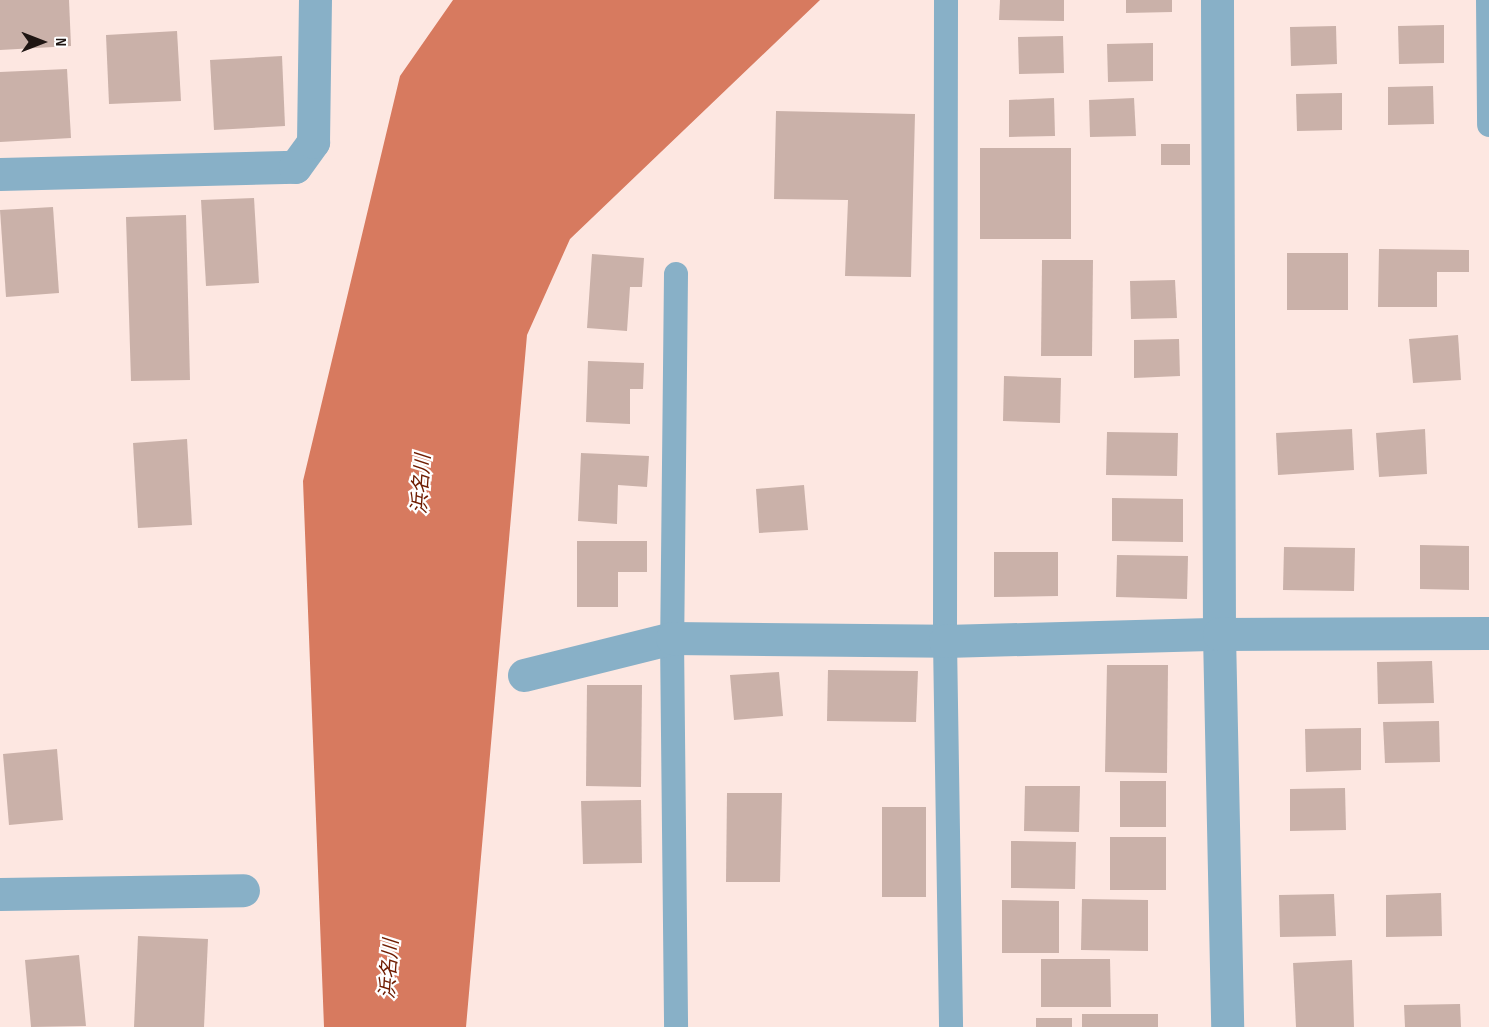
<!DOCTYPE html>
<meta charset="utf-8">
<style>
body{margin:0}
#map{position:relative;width:1489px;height:1027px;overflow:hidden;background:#fde7e1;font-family:"Sofia Sans Condensed","Noto Sans JP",sans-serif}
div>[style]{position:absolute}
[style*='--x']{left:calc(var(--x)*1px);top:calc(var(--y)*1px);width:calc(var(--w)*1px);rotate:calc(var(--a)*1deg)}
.water>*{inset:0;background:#d77a5f}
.building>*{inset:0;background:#cab1a9}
.service>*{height:24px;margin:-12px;padding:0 12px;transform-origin:12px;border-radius:12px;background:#88b0c7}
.minor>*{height:33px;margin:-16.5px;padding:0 16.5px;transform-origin:16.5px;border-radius:16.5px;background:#88b0c7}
.tertiary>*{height:33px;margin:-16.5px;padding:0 16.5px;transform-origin:16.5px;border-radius:16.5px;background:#88b0c7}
span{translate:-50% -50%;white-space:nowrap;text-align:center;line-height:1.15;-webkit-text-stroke:4.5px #fff;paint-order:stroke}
.water-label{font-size:20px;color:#6f1c00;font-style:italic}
.north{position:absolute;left:12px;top:12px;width:60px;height:60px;-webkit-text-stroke:4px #fff;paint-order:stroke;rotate:90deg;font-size:16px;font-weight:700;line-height:24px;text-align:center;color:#1f1613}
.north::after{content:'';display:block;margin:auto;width:21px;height:27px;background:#1f1613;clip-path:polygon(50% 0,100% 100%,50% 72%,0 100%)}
</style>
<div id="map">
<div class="water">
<i style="clip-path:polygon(453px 0,820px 0,570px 239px,527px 335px,466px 1027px,324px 1027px,303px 481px,400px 76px)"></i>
</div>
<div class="building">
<i style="clip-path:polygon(0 0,69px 0,71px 46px,0 50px)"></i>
<i style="clip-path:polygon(1000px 0,1064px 0,1064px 21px,999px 20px)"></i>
<i style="clip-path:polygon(1126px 0,1172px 0,1172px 12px,1126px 13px)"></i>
<i style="clip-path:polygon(1444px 25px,1444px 63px,1399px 64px,1398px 26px)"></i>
<i style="clip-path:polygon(1336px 26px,1337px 64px,1291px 66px,1290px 27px)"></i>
<i style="clip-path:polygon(177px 31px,181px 101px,109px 104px,106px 35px)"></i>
<i style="clip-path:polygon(1063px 36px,1064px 73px,1019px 74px,1018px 37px)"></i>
<i style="clip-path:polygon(1153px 43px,1153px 81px,1108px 82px,1107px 44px)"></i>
<i style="clip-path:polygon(282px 56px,285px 126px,214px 130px,210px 60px)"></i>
<i style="clip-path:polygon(67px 69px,71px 138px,0 142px,0 72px)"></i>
<i style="clip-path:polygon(1433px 86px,1434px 124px,1388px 125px,1388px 87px)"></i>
<i style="clip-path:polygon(1342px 93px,1342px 130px,1297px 131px,1296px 94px)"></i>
<i style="clip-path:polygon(1054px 98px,1055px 136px,1009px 137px,1009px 100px)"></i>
<i style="clip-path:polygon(1134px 98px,1136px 136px,1090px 137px,1089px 100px)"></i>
<i style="clip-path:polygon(776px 111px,915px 114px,911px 277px,845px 276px,848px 200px,774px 199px)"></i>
<i style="clip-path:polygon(1161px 144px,1190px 144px,1190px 165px,1161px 165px)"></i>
<i style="clip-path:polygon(980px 148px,1071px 148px,1071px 239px,980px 239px)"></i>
<i style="clip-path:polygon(254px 198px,259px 283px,206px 286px,201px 200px)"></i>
<i style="clip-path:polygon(53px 207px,59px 293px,6px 297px,0 210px)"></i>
<i style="clip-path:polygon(186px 215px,190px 380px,131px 381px,126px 217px)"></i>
<i style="clip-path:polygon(1379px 249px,1469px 250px,1469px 272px,1437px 272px,1437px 307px,1378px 307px)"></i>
<i style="clip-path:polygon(1287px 253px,1348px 253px,1348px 310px,1287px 310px)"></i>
<i style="clip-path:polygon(592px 254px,644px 258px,642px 287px,630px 287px,627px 331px,587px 328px)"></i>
<i style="clip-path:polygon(1042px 260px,1093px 260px,1092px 356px,1041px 356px)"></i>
<i style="clip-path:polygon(1175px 280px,1177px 318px,1131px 319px,1130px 281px)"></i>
<i style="clip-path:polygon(1458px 335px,1461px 380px,1413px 383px,1409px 339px)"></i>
<i style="clip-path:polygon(1179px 339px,1180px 376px,1134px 378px,1134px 340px)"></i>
<i style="clip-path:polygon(588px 361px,644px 363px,643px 389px,630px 389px,630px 424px,586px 422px)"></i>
<i style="clip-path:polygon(1004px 376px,1061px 378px,1060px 423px,1003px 421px)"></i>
<i style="clip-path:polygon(1352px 429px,1354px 470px,1278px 475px,1276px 433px)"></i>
<i style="clip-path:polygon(1425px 429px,1427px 474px,1379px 477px,1376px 433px)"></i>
<i style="clip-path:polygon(1107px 432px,1178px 433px,1177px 476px,1106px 475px)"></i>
<i style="clip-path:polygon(187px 439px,192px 525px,138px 528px,133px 443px)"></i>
<i style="clip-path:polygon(581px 453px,649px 456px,647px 487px,618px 485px,617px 524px,578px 521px)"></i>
<i style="clip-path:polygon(804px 485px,808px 530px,759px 533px,756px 489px)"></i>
<i style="clip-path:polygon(1112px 498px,1183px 499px,1183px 542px,1112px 541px)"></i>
<i style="clip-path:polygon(577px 541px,647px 541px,647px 572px,618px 572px,618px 607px,577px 607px)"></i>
<i style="clip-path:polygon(1420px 545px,1469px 546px,1469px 590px,1420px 589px)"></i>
<i style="clip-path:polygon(1284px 547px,1355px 548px,1354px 591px,1283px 590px)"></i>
<i style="clip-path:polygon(994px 552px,1058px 552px,1058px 596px,994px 597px)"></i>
<i style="clip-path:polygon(1117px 555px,1188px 556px,1187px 599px,1116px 597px)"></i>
<i style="clip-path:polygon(1432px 661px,1434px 703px,1378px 704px,1377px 662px)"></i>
<i style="clip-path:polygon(1107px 665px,1168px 665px,1167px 773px,1105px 772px)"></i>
<i style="clip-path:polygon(828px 670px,918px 671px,916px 722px,827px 721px)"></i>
<i style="clip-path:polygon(779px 672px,783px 716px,734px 720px,730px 675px)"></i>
<i style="clip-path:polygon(587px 685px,642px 685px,641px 787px,586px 786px)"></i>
<i style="clip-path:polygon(1439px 721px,1440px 762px,1385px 763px,1383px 722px)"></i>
<i style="clip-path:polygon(1361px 728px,1361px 770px,1306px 772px,1305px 729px)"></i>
<i style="clip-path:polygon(57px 749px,63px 820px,9px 825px,3px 754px)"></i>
<i style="clip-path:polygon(1120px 781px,1166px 781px,1166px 827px,1120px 827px)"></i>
<i style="clip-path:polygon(1025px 786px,1080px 786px,1079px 832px,1024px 831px)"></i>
<i style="clip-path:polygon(1345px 788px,1346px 830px,1290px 831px,1290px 789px)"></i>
<i style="clip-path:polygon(727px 793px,782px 793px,780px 882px,726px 882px)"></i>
<i style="clip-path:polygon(641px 800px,642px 863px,583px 864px,581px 801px)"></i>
<i style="clip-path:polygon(882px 807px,926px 807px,926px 897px,882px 897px)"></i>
<i style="clip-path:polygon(1110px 837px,1166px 837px,1166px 890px,1110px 890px)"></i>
<i style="clip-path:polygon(1011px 841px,1076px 842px,1075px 889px,1011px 888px)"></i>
<i style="clip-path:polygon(1441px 893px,1442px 936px,1386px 937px,1386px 895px)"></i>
<i style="clip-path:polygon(1334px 894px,1336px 936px,1280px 937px,1279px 895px)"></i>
<i style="clip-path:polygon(1082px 899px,1148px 900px,1148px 951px,1081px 950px)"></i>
<i style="clip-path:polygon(1002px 900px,1059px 901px,1059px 953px,1002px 953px)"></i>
<i style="clip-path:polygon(138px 936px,208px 939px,204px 1027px,134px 1027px)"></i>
<i style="clip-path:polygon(79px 955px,86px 1026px,31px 1027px,25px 960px)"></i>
<i style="clip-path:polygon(1041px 959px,1110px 959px,1111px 1007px,1041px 1007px)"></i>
<i style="clip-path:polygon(1352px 960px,1354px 1027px,1296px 1027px,1293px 963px)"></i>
<i style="clip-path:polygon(1460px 1004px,1461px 1027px,1405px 1027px,1404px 1005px)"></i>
<i style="clip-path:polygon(1082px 1014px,1158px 1014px,1158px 1027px,1082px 1027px)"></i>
<i style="clip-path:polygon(1036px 1018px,1072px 1018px,1072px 1027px,1036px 1027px)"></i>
</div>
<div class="service">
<i style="--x:946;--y:0;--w:641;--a:90.09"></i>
<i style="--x:945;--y:641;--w:386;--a:89.1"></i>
<i style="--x:1488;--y:0;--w:125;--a:89.5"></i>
<i style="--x:676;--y:274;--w:364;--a:90.6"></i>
<i style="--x:672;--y:638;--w:389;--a:89.4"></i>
</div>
<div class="minor">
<i style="--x:0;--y:174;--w:295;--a:-1.4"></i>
<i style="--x:295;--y:167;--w:31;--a:-54"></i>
<i style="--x:313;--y:142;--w:142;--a:-89.2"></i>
<i style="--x:0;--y:894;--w:243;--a:-0.9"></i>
</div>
<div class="tertiary">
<i style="--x:1217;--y:0;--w:634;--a:89.82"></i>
<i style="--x:1219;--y:634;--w:393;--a:88.8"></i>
<i style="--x:524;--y:675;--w:153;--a:-14"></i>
<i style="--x:672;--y:638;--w:273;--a:0.6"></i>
<i style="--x:945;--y:641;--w:274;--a:-1.5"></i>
<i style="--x:1219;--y:634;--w:270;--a:-0.2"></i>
</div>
<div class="water-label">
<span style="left:422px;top:484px;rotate:-86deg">浜名川</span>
<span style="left:390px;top:969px;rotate:-86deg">浜名川</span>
</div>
<div class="north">N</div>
</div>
